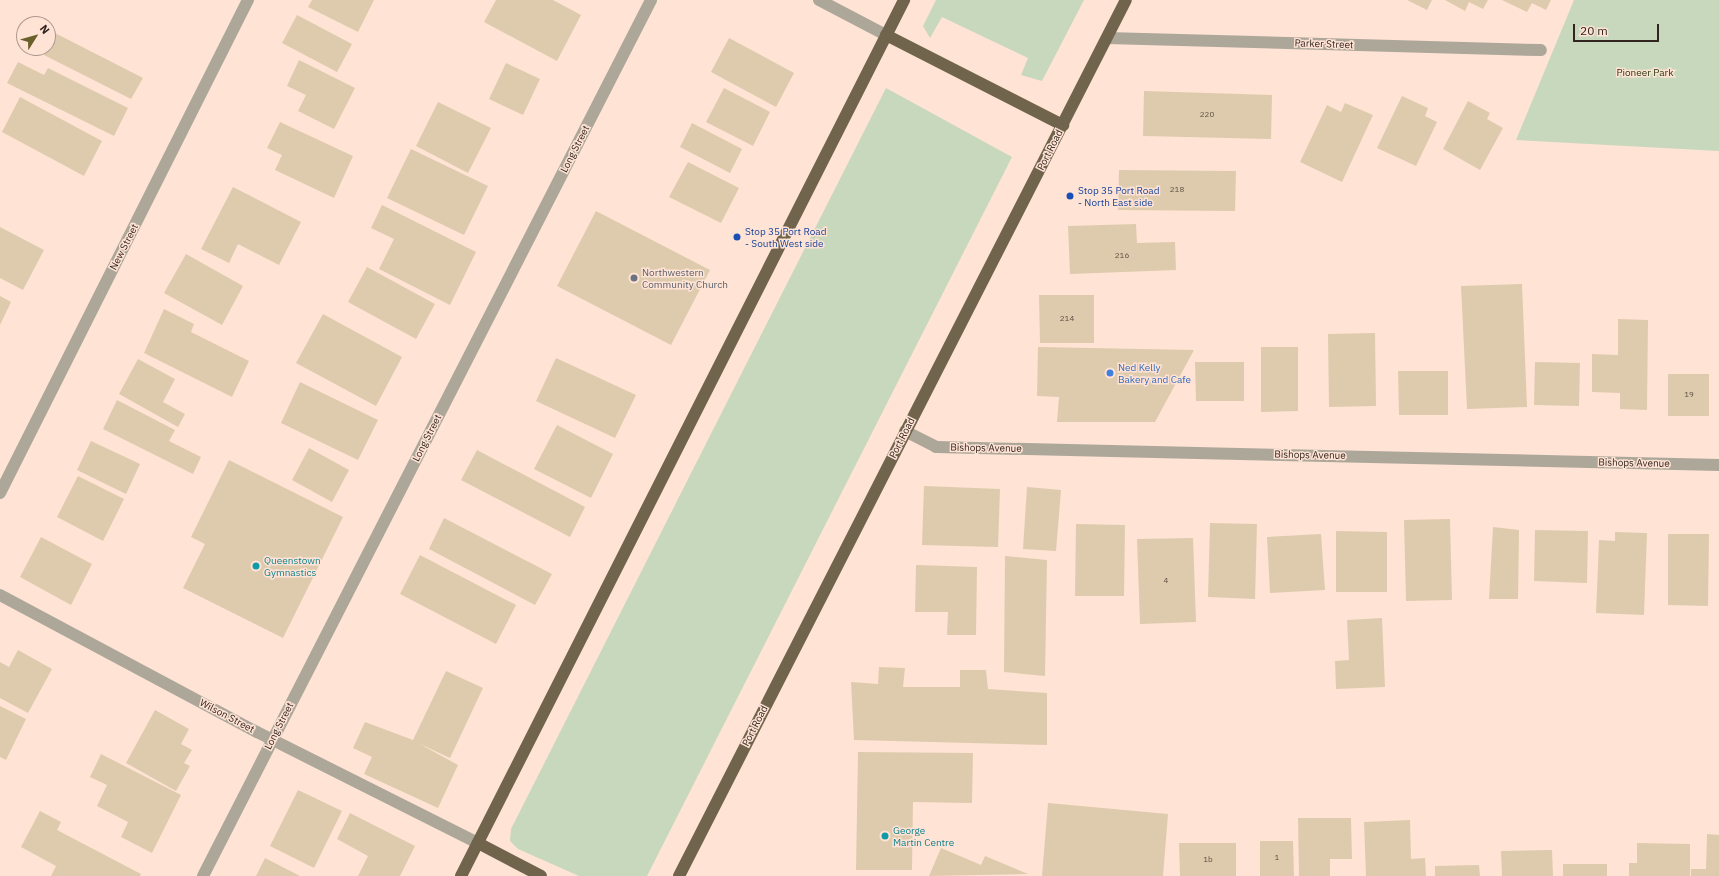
<!DOCTYPE html>
<style>
body{margin:0}
#map{position:relative;width:1719px;height:876px;overflow:hidden;background:#ffe3d5;font-family:"IBM Plex Sans",sans-serif}
div>[style]{position:absolute}
[style*='--x']{left:calc(var(--x)*1px);top:calc(var(--y)*1px);width:calc(var(--w)*1px);rotate:calc(var(--a)*1deg)}
.green>*{inset:0;background:#c8d8bc}
.building>*{inset:0;background:#decbad}
.minor>*{height:12px;margin:-6px;padding:0 6px;transform-origin:6px;border-radius:6px;background:#ada79a}
.trunk>*{height:12px;margin:-6px;padding:0 6px;transform-origin:6px;border-radius:6px;background:#70654c}
.dots>*{width:11px;height:11px;translate:-50% -50%;box-sizing:border-box;border:2px solid #ffe3d5;border-radius:50%}
span{translate:-50% -50%;white-space:nowrap;text-align:center;line-height:1.15;-webkit-text-stroke:3px #ffe3d5;paint-order:stroke}
.number-label{font-size:8px;color:#5d4e42}
.number-label span{-webkit-text-stroke-width:0}
.street-label{font-size:10px;color:#32251f}
.park-label{font-size:10px;color:#1f3408}
.transit-label{font-size:10px;color:#164399}
.left{translate:0 -50%;text-align:left}
.worship-label{font-size:10px;color:#5b616d}
.shop-label{font-size:10px;color:#366cbe}
.culture-label{font-size:10px;color:#0d838f}
.north{position:absolute;left:16px;top:16px;width:40px;height:40px;box-sizing:border-box;background:#ffe3d5;border:1px solid #ad978c;border-radius:50%;rotate:53deg;font-size:11px;font-weight:700;line-height:16px;text-align:center;color:#32251f}
.north::after{content:'';display:block;margin:auto;width:14px;height:18px;background:#6a602c;clip-path:polygon(50% 0,100% 100%,50% 72%,0 100%)}
.scale{position:absolute;left:1573px;top:24px;width:86px;height:18px;box-sizing:border-box;border:2px solid #32251f;border-top:0;padding-left:5px;font-size:12px;line-height:14px;white-space:nowrap;color:#32251f;-webkit-text-stroke:3px #ffe3d5;paint-order:stroke}
</style>
<div id="map">
<div class="green">
<i style="clip-path:polygon(936px 0,1084px 0,1042px 81px,1021px 75px,1028px 58px,942px 17px,930px 38px,923px 26px)"></i>
<i style="clip-path:polygon(1574px 0,1719px 0,1719px 151px,1516px 140px)"></i>
<i style="clip-path:polygon(886px 88px,1012px 157px,647px 876px,579px 876px,518px 849px,510px 841px,511px 829px)"></i>
</div>
<div class="building">
<i style="clip-path:polygon(312px 0,374px 0,358px 32px,308px 7px)"></i>
<i style="clip-path:polygon(496px 0,553px 0,581px 15px,557px 61px,484px 22px)"></i>
<i style="clip-path:polygon(1407px 0,1432px 0,1427px 10px)"></i>
<i style="clip-path:polygon(1445px 0,1488px 0,1483px 9px,1469px 2px,1465px 11px)"></i>
<i style="clip-path:polygon(1502px 0,1551px 0,1546px 10px,1532px 3px,1527px 12px)"></i>
<i style="clip-path:polygon(297px 15px,352px 44px,337px 72px,282px 43px)"></i>
<i style="clip-path:polygon(55px 33px,143px 78px,131px 99px,44px 55px)"></i>
<i style="clip-path:polygon(729px 38px,794px 73px,776px 107px,711px 72px)"></i>
<i style="clip-path:polygon(299px 60px,355px 88px,334px 129px,298px 111px,306px 95px,287px 86px)"></i>
<i style="clip-path:polygon(18px 62px,44px 75px,48px 68px,128px 108px,114px 136px,7px 83px)"></i>
<i style="clip-path:polygon(506px 63px,540px 79px,523px 115px,489px 99px)"></i>
<i style="clip-path:polygon(724px 88px,770px 112px,753px 146px,706px 122px)"></i>
<i style="clip-path:polygon(1144px 91px,1272px 95px,1271px 139px,1143px 136px)"></i>
<i style="clip-path:polygon(1402px 96px,1428px 108px,1425px 116px,1437px 122px,1416px 166px,1377px 148px)"></i>
<i style="clip-path:polygon(20px 97px,102px 141px,84px 176px,2px 132px)"></i>
<i style="clip-path:polygon(1468px 101px,1490px 113px,1487px 119px,1503px 128px,1480px 170px,1443px 149px)"></i>
<i style="clip-path:polygon(438px 102px,491px 128px,468px 173px,416px 146px)"></i>
<i style="clip-path:polygon(1345px 103px,1373px 115px,1342px 182px,1300px 162px,1327px 105px,1341px 112px)"></i>
<i style="clip-path:polygon(280px 122px,353px 156px,334px 198px,275px 170px,282px 155px,267px 148px)"></i>
<i style="clip-path:polygon(692px 123px,742px 149px,730px 173px,680px 147px)"></i>
<i style="clip-path:polygon(411px 149px,488px 186px,464px 235px,387px 198px)"></i>
<i style="clip-path:polygon(688px 162px,739px 188px,721px 223px,669px 197px)"></i>
<i style="clip-path:polygon(1119px 170px,1236px 171px,1235px 211px,1118px 210px)"></i>
<i style="clip-path:polygon(233px 187px,301px 222px,279px 265px,238px 244px,229px 263px,201px 249px)"></i>
<i style="clip-path:polygon(382px 205px,476px 252px,450px 305px,379px 269px,394px 239px,371px 228px)"></i>
<i style="clip-path:polygon(596px 211px,710px 270px,671px 345px,557px 286px)"></i>
<i style="clip-path:polygon(1136px 224px,1137px 243px,1175px 242px,1176px 270px,1070px 274px,1068px 226px)"></i>
<i style="clip-path:polygon(0 227px,44px 250px,23px 290px,0 278px)"></i>
<i style="clip-path:polygon(186px 254px,243px 286px,222px 325px,164px 293px)"></i>
<i style="clip-path:polygon(367px 267px,435px 304px,416px 339px,348px 302px)"></i>
<i style="clip-path:polygon(1522px 284px,1527px 407px,1467px 409px,1461px 286px)"></i>
<i style="clip-path:polygon(1039px 295px,1094px 295px,1094px 343px,1040px 343px)"></i>
<i style="clip-path:polygon(0 296px,11px 302px,0 325px)"></i>
<i style="clip-path:polygon(164px 309px,194px 324px,191px 332px,249px 361px,232px 397px,144px 353px)"></i>
<i style="clip-path:polygon(323px 314px,402px 357px,376px 406px,296px 363px)"></i>
<i style="clip-path:polygon(1618px 319px,1648px 320px,1647px 410px,1620px 409px,1620px 393px,1592px 392px,1592px 354px,1618px 355px)"></i>
<i style="clip-path:polygon(1375px 333px,1376px 406px,1329px 407px,1328px 334px)"></i>
<i style="clip-path:polygon(1038px 347px,1194px 350px,1155px 422px,1057px 422px,1059px 397px,1037px 396px)"></i>
<i style="clip-path:polygon(1261px 347px,1298px 347px,1298px 411px,1261px 412px)"></i>
<i style="clip-path:polygon(556px 358px,636px 395px,615px 438px,536px 401px)"></i>
<i style="clip-path:polygon(138px 359px,175px 379px,163px 402px,185px 414px,178px 427px,119px 394px)"></i>
<i style="clip-path:polygon(1195px 362px,1244px 362px,1244px 401px,1196px 401px)"></i>
<i style="clip-path:polygon(1535px 362px,1580px 363px,1579px 406px,1534px 405px)"></i>
<i style="clip-path:polygon(1398px 371px,1448px 371px,1448px 415px,1399px 415px)"></i>
<i style="clip-path:polygon(1668px 374px,1709px 374px,1709px 416px,1668px 416px)"></i>
<i style="clip-path:polygon(300px 382px,378px 420px,358px 460px,281px 423px)"></i>
<i style="clip-path:polygon(117px 400px,175px 430px,169px 441px,201px 457px,193px 474px,103px 429px)"></i>
<i style="clip-path:polygon(557px 425px,613px 454px,591px 498px,534px 469px)"></i>
<i style="clip-path:polygon(91px 441px,140px 464px,126px 494px,77px 470px)"></i>
<i style="clip-path:polygon(309px 448px,349px 470px,332px 502px,292px 480px)"></i>
<i style="clip-path:polygon(477px 450px,585px 507px,570px 537px,461px 480px)"></i>
<i style="clip-path:polygon(229px 460px,343px 517px,283px 638px,183px 588px,205px 544px,191px 537px)"></i>
<i style="clip-path:polygon(78px 476px,124px 499px,103px 541px,57px 517px)"></i>
<i style="clip-path:polygon(924px 486px,1000px 489px,998px 547px,922px 545px)"></i>
<i style="clip-path:polygon(1027px 487px,1061px 490px,1056px 551px,1023px 549px)"></i>
<i style="clip-path:polygon(444px 518px,552px 574px,535px 605px,429px 549px)"></i>
<i style="clip-path:polygon(1450px 519px,1452px 600px,1406px 601px,1404px 520px)"></i>
<i style="clip-path:polygon(1210px 523px,1257px 524px,1255px 599px,1208px 597px)"></i>
<i style="clip-path:polygon(1076px 524px,1125px 525px,1124px 596px,1075px 596px)"></i>
<i style="clip-path:polygon(1493px 527px,1519px 530px,1518px 599px,1489px 599px)"></i>
<i style="clip-path:polygon(1535px 530px,1588px 531px,1587px 583px,1534px 581px)"></i>
<i style="clip-path:polygon(1336px 531px,1387px 532px,1387px 592px,1336px 592px)"></i>
<i style="clip-path:polygon(1615px 532px,1647px 533px,1644px 615px,1596px 613px,1599px 540px,1615px 541px)"></i>
<i style="clip-path:polygon(1321px 534px,1325px 590px,1270px 593px,1267px 537px)"></i>
<i style="clip-path:polygon(1668px 534px,1709px 534px,1708px 606px,1668px 605px)"></i>
<i style="clip-path:polygon(41px 537px,92px 564px,71px 605px,20px 577px)"></i>
<i style="clip-path:polygon(1193px 538px,1196px 622px,1140px 624px,1137px 539px)"></i>
<i style="clip-path:polygon(420px 555px,516px 605px,496px 644px,400px 594px)"></i>
<i style="clip-path:polygon(1005px 556px,1047px 560px,1045px 676px,1004px 672px)"></i>
<i style="clip-path:polygon(916px 565px,977px 567px,976px 635px,947px 635px,948px 612px,915px 612px)"></i>
<i style="clip-path:polygon(1382px 618px,1385px 687px,1336px 689px,1335px 661px,1349px 660px,1347px 620px)"></i>
<i style="clip-path:polygon(18px 650px,52px 669px,28px 713px,0 698px,0 662px,9px 667px)"></i>
<i style="clip-path:polygon(879px 667px,905px 668px,903px 687px,960px 687px,960px 670px,986px 670px,988px 689px,1047px 693px,1047px 745px,854px 740px,851px 682px,878px 684px)"></i>
<i style="clip-path:polygon(446px 671px,483px 688px,450px 758px,418px 743px,458px 765px,438px 808px,364px 774px,372px 757px,353px 748px,365px 722px,413px 740px)"></i>
<i style="clip-path:polygon(0 706px,26px 719px,6px 760px,0 757px)"></i>
<i style="clip-path:polygon(155px 710px,189px 729px,181px 744px,192px 750px,184px 763px,190px 766px,176px 791px,126px 763px)"></i>
<i style="clip-path:polygon(858px 752px,973px 753px,972px 803px,913px 802px,912px 870px,856px 870px)"></i>
<i style="clip-path:polygon(101px 754px,181px 795px,152px 853px,121px 837px,128px 822px,97px 806px,107px 785px,90px 777px)"></i>
<i style="clip-path:polygon(298px 790px,342px 811px,314px 868px,270px 846px)"></i>
<i style="clip-path:polygon(1048px 803px,1168px 814px,1163px 876px,1042px 876px)"></i>
<i style="clip-path:polygon(40px 811px,61px 822px,57px 830px,141px 874px,140px 876px,51px 876px,56px 866px,21px 847px)"></i>
<i style="clip-path:polygon(350px 813px,415px 846px,400px 876px,358px 876px,368px 856px,337px 839px)"></i>
<i style="clip-path:polygon(1298px 818px,1351px 818px,1352px 859px,1330px 859px,1330px 876px,1299px 876px)"></i>
<i style="clip-path:polygon(1410px 820px,1411px 859px,1425px 858px,1426px 876px,1366px 876px,1364px 822px)"></i>
<i style="clip-path:polygon(1707px 834px,1719px 835px,1719px 876px,1691px 876px,1691px 869px,1706px 869px)"></i>
<i style="clip-path:polygon(1260px 841px,1293px 841px,1294px 876px,1260px 876px)"></i>
<i style="clip-path:polygon(1179px 843px,1236px 843px,1236px 876px,1180px 876px)"></i>
<i style="clip-path:polygon(1637px 843px,1690px 844px,1690px 876px,1629px 876px,1629px 863px,1637px 863px)"></i>
<i style="clip-path:polygon(941px 848px,981px 865px,985px 856px,1028px 874px,929px 876px)"></i>
<i style="clip-path:polygon(1552px 850px,1553px 876px,1502px 876px,1501px 851px)"></i>
<i style="clip-path:polygon(265px 858px,300px 876px,256px 876px)"></i>
<i style="clip-path:polygon(1563px 864px,1607px 864px,1607px 876px,1563px 876px)"></i>
<i style="clip-path:polygon(1479px 865px,1480px 876px,1435px 876px,1435px 866px)"></i>
</div>
<div class="minor">
<i style="--x:819;--y:0;--w:76;--a:27.6"></i>
<i style="--x:1107;--y:38;--w:434;--a:1.6"></i>
<i style="--x:905;--y:431;--w:35;--a:27"></i>
<i style="--x:936;--y:447;--w:783;--a:1.32"></i>
<i style="--x:0;--y:493;--w:552;--a:-63.3"></i>
<i style="--x:0;--y:595;--w:291;--a:28.1"></i>
<i style="--x:257;--y:732;--w:247;--a:26.7"></i>
<i style="--x:203;--y:876;--w:984;--a:-62.91"></i>
</div>
<div class="trunk">
<i style="--x:886;--y:35;--w:199;--a:27"></i>
<i style="--x:478;--y:843;--w:71;--a:27.6"></i>
<i style="--x:461;--y:876;--w:982;--a:-63.17"></i>
<i style="--x:679;--y:876;--w:983;--a:-62.97"></i>
</div>
<div class="dots">
<i style="left:1070px;top:196px;background:#1a4fb4"></i>
<i style="left:737px;top:237px;background:#1a4fb4"></i>
<i style="left:634px;top:278px;background:#6b7280"></i>
<i style="left:1110px;top:373px;background:#3f7fe0"></i>
<i style="left:256px;top:566px;background:#0f9aa8"></i>
<i style="left:885px;top:836px;background:#0f9aa8"></i>
</div>
<div class="number-label">
<span style="left:1207px;top:115px">220</span>
<span style="left:1177px;top:190px">218</span>
<span style="left:1122px;top:256px">216</span>
<span style="left:1067px;top:319px">214</span>
<span style="left:1689px;top:395px">19</span>
<span style="left:1166px;top:581px">4</span>
<span style="left:1277px;top:858px">1</span>
<span style="left:1208px;top:860px">1b</span>
</div>
<div class="street-label">
<span style="left:1324px;top:44px;rotate:2deg">Parker Street</span>
<span style="left:575px;top:149px;rotate:-63deg">Long Street</span>
<span style="left:1050px;top:150px;rotate:-63deg">Port Road</span>
<span style="left:124px;top:247px;rotate:-63deg">New Street</span>
<span style="left:427px;top:438px;rotate:-63deg">Long Street</span>
<span style="left:902px;top:438px;rotate:-63deg">Port Road</span>
<span style="left:986px;top:448px;rotate:1deg">Bishops Avenue</span>
<span style="left:1310px;top:455px;rotate:1deg">Bishops Avenue</span>
<span style="left:1634px;top:463px;rotate:1deg">Bishops Avenue</span>
<span style="left:227px;top:716px;rotate:28deg">Wilson Street</span>
<span style="left:279px;top:726px;rotate:-63deg">Long Street</span>
<span style="left:755px;top:726px;rotate:-63deg">Port Road</span>
</div>
<div class="park-label">
<span style="left:1645px;top:73px">Pioneer Park</span>
</div>
<div class="transit-label">
<span class="left" style="left:1078px;top:196px">Stop 35 Port Road<br>- North East side</span>
<span class="left" style="left:745px;top:237px">Stop 35 Port Road<br>- South West side</span>
</div>
<div class="worship-label">
<span class="left" style="left:642px;top:278px">Northwestern<br>Community Church</span>
</div>
<div class="shop-label">
<span class="left" style="left:1118px;top:373px">Ned Kelly<br>Bakery and Cafe</span>
</div>
<div class="culture-label">
<span class="left" style="left:264px;top:566px">Queenstown<br>Gymnastics</span>
<span class="left" style="left:893px;top:836px">George<br>Martin Centre</span>
</div>
<div class="north">N</div>
<div class="scale">20 m</div>
</div>
